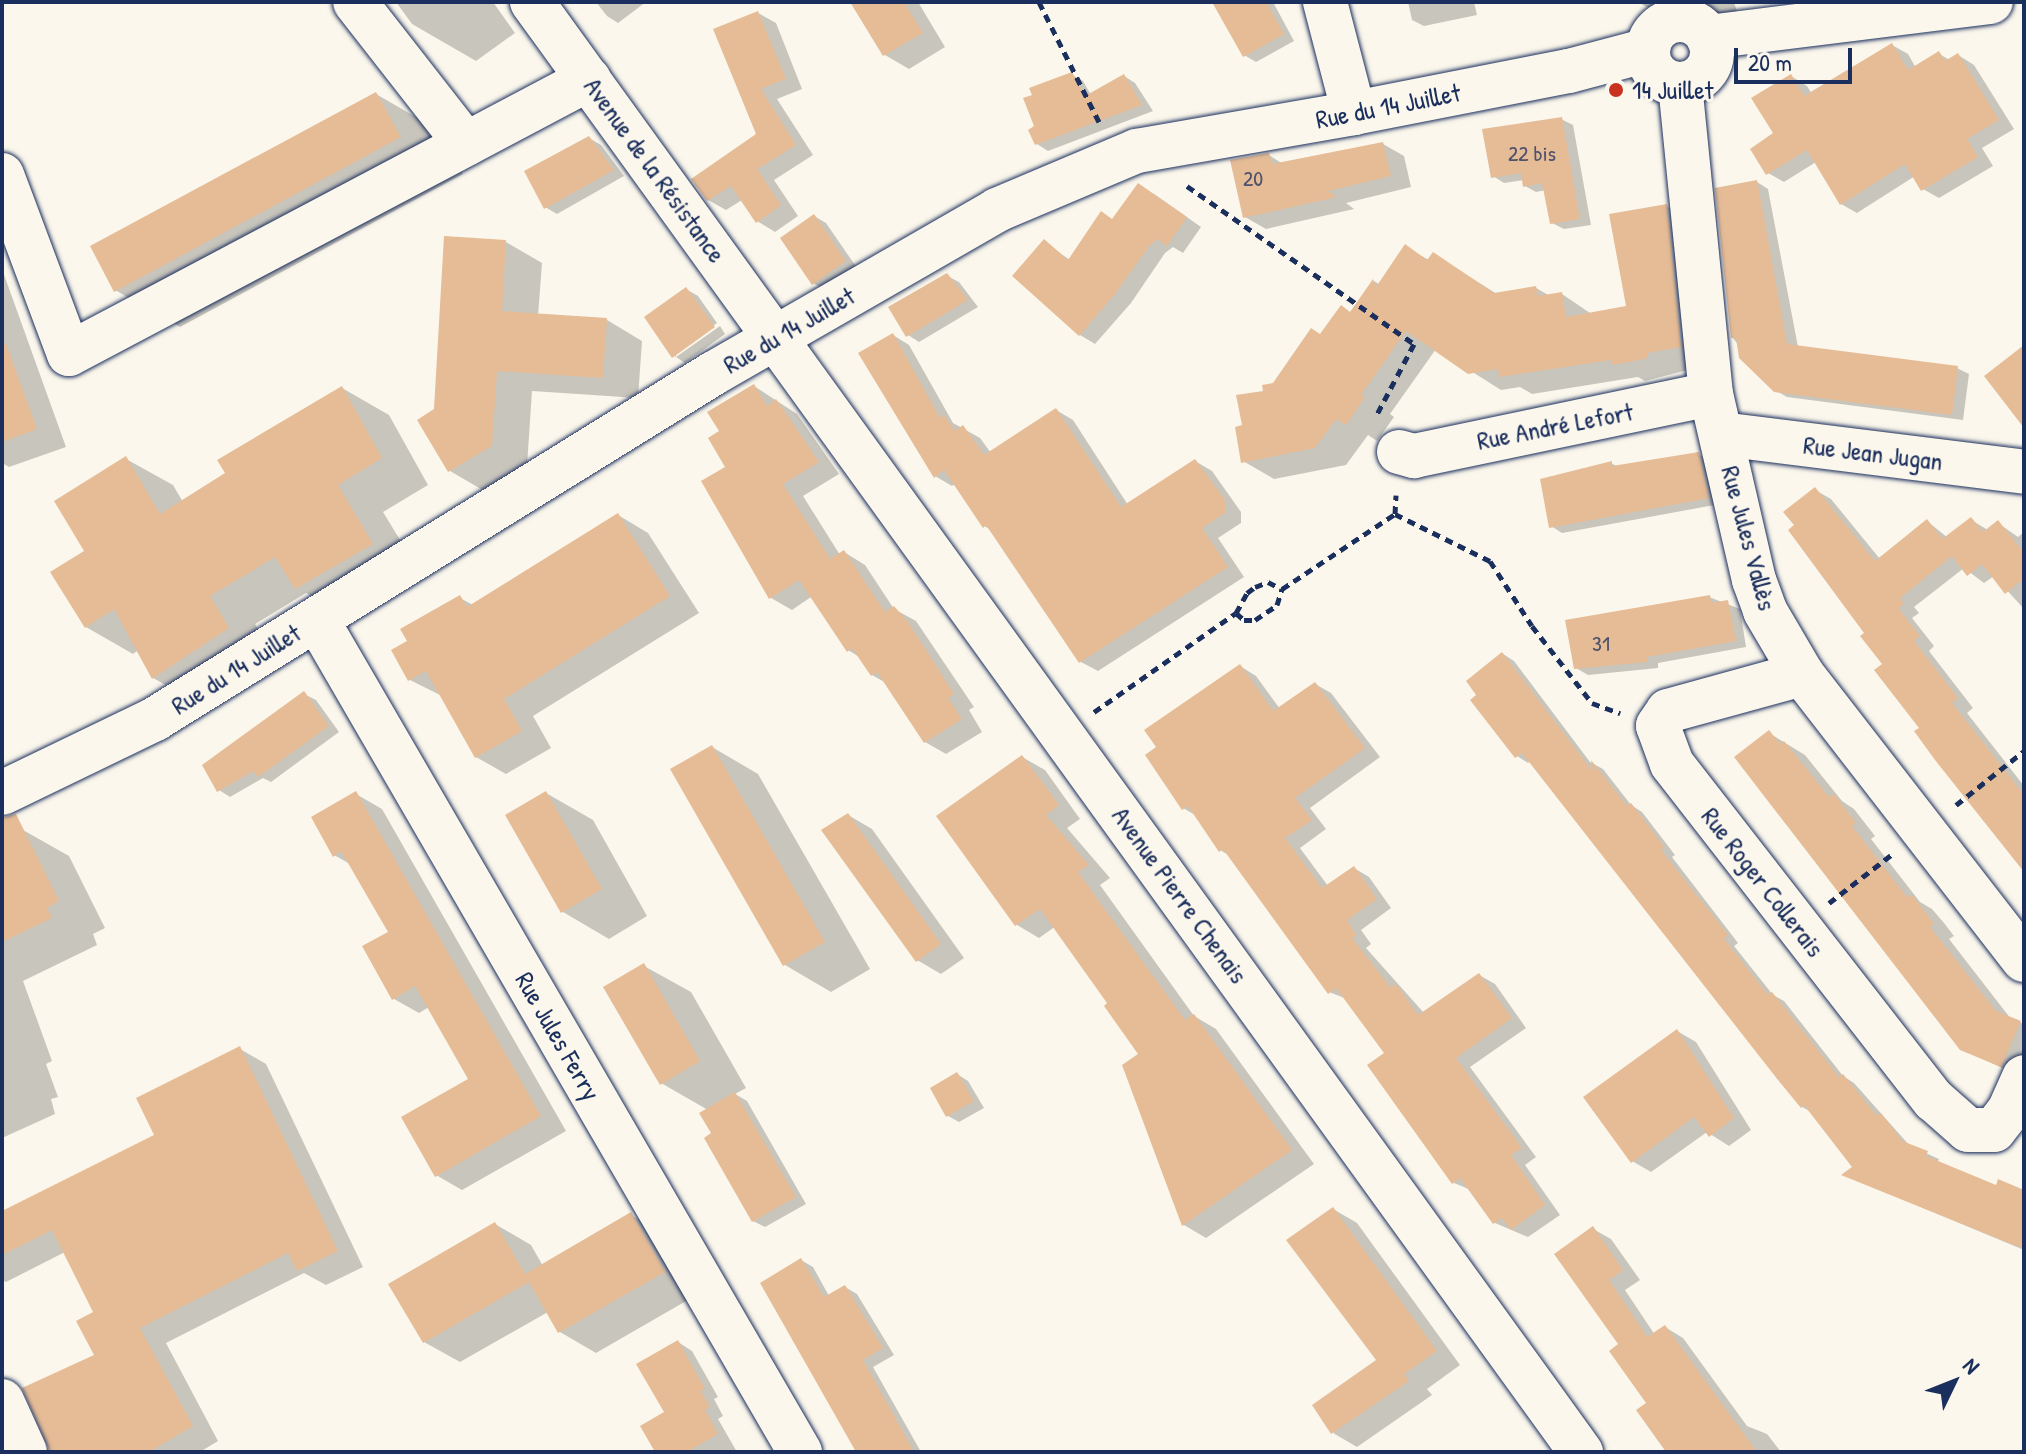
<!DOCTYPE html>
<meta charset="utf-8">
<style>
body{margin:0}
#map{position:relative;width:2026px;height:1454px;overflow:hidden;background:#fbf7ec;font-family:"Patrick Hand",sans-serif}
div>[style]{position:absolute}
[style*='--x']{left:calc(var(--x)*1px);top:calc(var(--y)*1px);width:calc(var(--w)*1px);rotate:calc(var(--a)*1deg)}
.shadow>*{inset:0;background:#0003}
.building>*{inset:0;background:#e6bc96}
.path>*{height:5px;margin-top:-2.5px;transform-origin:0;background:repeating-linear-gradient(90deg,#1b2f5e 0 8px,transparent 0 14px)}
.roads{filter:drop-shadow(0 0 2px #1b2f5e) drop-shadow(0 0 2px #1b2f5e)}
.minor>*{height:44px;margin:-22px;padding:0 22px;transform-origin:22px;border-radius:22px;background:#fbf7ec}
.minor>.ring{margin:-22px;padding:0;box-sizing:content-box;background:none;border:44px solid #fbf7ec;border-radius:50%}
.dots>*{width:22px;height:22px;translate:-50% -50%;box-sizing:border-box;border:4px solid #fbf7ec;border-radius:50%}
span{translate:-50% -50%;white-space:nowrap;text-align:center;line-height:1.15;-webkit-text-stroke:6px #fbf7ec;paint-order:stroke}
.number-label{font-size:22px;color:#4e526c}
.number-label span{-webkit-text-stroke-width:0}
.poi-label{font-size:26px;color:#1b2f5e}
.left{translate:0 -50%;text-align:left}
.street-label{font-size:26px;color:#1b2f5e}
.frame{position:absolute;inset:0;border:4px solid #1b2f5e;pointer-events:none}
.north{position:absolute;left:1914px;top:1342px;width:80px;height:80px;-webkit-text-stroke:6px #fbf7ec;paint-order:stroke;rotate:47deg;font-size:22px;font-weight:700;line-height:32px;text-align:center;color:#1b2f5e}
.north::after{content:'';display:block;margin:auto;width:28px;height:36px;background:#1b2f5e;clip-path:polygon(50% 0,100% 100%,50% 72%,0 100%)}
.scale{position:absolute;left:1734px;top:48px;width:118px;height:36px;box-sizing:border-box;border:4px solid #1b2f5e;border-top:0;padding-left:10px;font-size:24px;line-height:28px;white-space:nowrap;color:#1b2f5e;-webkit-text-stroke:6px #fbf7ec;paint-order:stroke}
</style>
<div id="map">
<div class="shadow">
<i style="clip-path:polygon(396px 2px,493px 2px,515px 33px,476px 61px,412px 24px)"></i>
<i style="clip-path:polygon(596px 2px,646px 2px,618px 23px,607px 16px)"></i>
<i style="clip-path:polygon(853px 2px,918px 2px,945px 47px,909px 69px,885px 55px)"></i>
<i style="clip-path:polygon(1215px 2px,1273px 2px,1294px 41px,1256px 62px,1244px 55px)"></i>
<i style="clip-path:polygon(1408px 2px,1474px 2px,1477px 15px,1424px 26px,1412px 20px)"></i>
<i style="clip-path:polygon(1638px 2px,1734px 2px,1739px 18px,1692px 33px)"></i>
<i style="clip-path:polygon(758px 13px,776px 23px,802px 89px,777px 99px,813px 155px,774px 180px,798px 216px,775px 232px,757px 221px,742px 200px,726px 210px,708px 200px,758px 134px)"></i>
<i style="clip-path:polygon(1892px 45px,1908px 54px,1916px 68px,1939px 54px,1950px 60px,1958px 55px,1974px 65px,2014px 129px,1982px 148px,1993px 166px,1939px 198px,1923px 189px,1915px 176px,1857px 213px,1841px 204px,1816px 162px,1784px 182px,1768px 173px,1791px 76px,1807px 86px,1812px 94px)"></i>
<i style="clip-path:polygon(1072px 75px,1083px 81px,1091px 95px,1124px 76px,1135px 83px,1153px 111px,1048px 151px,1037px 144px)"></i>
<i style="clip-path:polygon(376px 94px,440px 131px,463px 174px,180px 327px,115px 290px)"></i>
<i style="clip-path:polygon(1561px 119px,1573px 125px,1591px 225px,1564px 229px,1552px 223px,1546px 190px,1536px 192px,1525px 186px,1524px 180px,1504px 183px,1493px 176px)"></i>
<i style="clip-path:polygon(589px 138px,601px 145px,624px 176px,557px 214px,545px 207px)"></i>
<i style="clip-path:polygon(1383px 144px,1404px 156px,1411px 187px,1346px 203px,1354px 209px,1266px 229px,1245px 217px,1269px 155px,1283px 164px)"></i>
<i style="clip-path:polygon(1757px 182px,1768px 189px,1798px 347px,1957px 368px,1969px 374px,1963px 420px,1787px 397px,1775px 390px,1732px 337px)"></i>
<i style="clip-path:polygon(1154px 194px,1201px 227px,1183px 253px,1173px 247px,1165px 253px,1131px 303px,1095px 344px,1080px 335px,1044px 242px,1070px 260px,1114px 221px)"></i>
<i style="clip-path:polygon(1666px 206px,1697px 224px,1711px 364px,1645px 381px,1638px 377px,1532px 394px,1520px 387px,1501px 390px,1436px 349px,1390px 414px,1394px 417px,1377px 441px,1368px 435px,1346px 465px,1274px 479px,1243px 461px,1244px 427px,1266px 392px,1321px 336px,1352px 314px,1374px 281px,1379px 284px,1405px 247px,1429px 260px,1433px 254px,1497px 294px,1536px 288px,1550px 296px,1562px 294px,1593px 315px,1628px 308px)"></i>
<i style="clip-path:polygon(814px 216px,826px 223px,857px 268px,825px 290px,813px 283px)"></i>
<i style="clip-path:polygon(446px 238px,506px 242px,542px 263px,538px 316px,607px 320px,642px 341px,638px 398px,532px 391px,527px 466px,486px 492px,450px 471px,436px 410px)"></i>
<i style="clip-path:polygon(2px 269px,66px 447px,9px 467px,2px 463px)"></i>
<i style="clip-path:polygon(947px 276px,959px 282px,978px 307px,919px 342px,908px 335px)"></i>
<i style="clip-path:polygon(686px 289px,698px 296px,717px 323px,676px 353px,676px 357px,674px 356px)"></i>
<i style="clip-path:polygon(720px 326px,725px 334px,685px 363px,676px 357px)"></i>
<i style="clip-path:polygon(893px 335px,909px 345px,953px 423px,980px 438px,991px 453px,1056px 410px,1073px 420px,1128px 505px,1195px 461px,1212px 471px,1241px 512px,1241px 523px,1218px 538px,1244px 577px,1098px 671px,1081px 662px,993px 531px,984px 526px,955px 484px,952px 486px,935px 476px)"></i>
<i style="clip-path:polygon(754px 386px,797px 414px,839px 474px,803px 496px,840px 555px,844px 552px,865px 565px,894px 609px,916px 621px,974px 707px,969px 710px,982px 732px,946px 754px,925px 742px,886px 683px,872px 675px,861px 658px,848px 650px,811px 597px,792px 610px,771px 598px,728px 468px,722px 432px)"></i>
<i style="clip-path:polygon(342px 388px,389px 415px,428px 485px,383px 512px,419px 571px,343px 614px,306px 593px,255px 624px,274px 655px,200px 704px,153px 678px,137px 651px,133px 654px,86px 627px,86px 552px,126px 459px,173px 485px,183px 502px,228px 474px)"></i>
<i style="clip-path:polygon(1698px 454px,1710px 461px,1720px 504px,1562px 533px,1551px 526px,1611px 463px,1618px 467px)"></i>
<i style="clip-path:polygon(1815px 490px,1831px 499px,1880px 559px,1927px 521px,1948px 538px,1971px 520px,1988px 530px,1998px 523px,2018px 537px,2024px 532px,2024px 609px,1994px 576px,1984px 583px,1964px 568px,1914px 607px,1919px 613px,1912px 618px,1934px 646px,1929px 651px,1973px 708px,1967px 713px,2024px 786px,2024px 862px,1922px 728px,1867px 634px,1797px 526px)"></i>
<i style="clip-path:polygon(618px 515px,648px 533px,699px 613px,533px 716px,551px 748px,506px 774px,476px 757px,442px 696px,410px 680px,409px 642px,460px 598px,473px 605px)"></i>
<i style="clip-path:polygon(1709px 597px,1740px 609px,1746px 647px,1658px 663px,1658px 668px,1588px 675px,1576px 668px)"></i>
<i style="clip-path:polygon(1503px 654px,1514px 661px,1590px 762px,1603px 769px,1631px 805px,1642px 812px,1675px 855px,1672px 857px,1738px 943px,1734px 946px,1773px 995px,1784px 1001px,1843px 1076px,1854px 1083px,1910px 1146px,1939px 1159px,1937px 1163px,1997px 1187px,2024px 1192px,2024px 1250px,1844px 1175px,1855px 1167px,1813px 1113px,1802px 1107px,1531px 761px,1528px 763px,1517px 756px)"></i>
<i style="clip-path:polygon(1240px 666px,1256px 676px,1280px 709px,1315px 684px,1331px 693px,1380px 757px,1310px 808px,1326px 829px,1300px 848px,1328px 886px,1354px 868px,1369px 877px,1391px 908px,1361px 930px,1371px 944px,1366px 948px,1424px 1013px,1479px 975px,1495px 984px,1526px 1028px,1470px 1067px,1536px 1157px,1525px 1165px,1560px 1215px,1528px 1237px,1495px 1223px,1471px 1190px,1454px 1183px,1387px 1053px,1347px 999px,1329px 992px,1230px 856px,1220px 850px,1197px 816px,1183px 808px)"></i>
<i style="clip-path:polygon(304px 694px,316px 700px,339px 732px,271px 782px,263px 778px,230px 797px,219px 790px)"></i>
<i style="clip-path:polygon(1769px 733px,1805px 755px,1842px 801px,1854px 809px,1875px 836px,1871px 839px,1920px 902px,1932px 909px,1944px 923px,1954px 936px,1949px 939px,2011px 1019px,2024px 1024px,2022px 1077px,1961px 1049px)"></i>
<i style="clip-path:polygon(712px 747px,758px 774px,870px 969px,831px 992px,785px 965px,672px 770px)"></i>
<i style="clip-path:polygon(1022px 757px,1045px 770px,1080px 819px,1067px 828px,1110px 878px,1100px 885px,1194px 1016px,1216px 1029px,1314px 1164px,1206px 1238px,1184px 1225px,1125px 1066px,1141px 1055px,1110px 1003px,1056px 926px,1039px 938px,1017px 925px)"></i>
<i style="clip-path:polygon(546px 793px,593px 820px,647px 916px,609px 939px,563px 912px)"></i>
<i style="clip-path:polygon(356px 794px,382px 809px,566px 1131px,462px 1190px,436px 1175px,470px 1080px,429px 1007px,419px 1013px,394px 999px,390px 932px,352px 865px,334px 855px)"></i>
<i style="clip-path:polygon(848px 815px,872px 829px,964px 958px,941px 974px,917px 960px)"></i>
<i style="clip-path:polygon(2px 830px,23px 830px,69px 856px,105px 928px,93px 934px,97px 945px,23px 981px,52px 1061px,46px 1064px,58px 1097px,51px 1099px,55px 1114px,2px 1138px)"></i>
<i style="clip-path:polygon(644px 966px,691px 992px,746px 1088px,735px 1094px,747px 1101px,806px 1204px,765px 1227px,753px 1221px,714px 1134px,708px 1110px,661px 1083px)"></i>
<i style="clip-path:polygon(1677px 1031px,1696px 1042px,1751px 1130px,1729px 1146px,1707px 1132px,1651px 1172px,1632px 1161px)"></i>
<i style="clip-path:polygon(240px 1049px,266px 1064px,363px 1267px,326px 1285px,304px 1273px,166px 1343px,218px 1441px,200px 1452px,51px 1452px,96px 1356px,96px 1313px,65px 1252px,6px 1282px,2px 1280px,2px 1213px,157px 1136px)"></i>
<i style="clip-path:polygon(957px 1074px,968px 1081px,984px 1108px,959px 1122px,948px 1116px)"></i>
<i style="clip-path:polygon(1333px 1209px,1357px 1223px,1460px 1365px,1427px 1389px,1432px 1395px,1357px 1447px,1333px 1433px,1379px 1360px)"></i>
<i style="clip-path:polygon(631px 1215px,667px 1235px,700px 1293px,596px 1353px,560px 1332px,548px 1312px,460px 1362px,424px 1342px,495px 1224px,531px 1245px,543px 1266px)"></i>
<i style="clip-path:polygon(1593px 1229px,1611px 1239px,1640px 1280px,1625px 1290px,1655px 1335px,1665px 1327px,1683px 1338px,1747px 1426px,1767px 1434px,1781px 1452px,1669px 1452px,1621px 1345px)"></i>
<i style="clip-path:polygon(801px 1260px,813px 1267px,829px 1296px,845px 1287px,857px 1294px,894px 1355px,873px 1367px,921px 1452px,859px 1452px)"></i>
<i style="clip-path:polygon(678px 1342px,692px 1351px,718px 1397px,714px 1399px,723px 1416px,718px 1419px,737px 1452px,658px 1452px)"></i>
</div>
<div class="building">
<i style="clip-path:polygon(850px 2px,904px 2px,923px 33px,883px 56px)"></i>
<i style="clip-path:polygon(1212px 2px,1266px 2px,1284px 34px,1243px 57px)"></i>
<i style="clip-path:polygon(758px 11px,786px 79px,761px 89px,796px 145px,757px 169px,781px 205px,756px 223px,731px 186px,707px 201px,691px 179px,756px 134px,713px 29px)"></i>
<i style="clip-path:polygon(1892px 43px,1908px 70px,1939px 51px,1945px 61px,1958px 53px,1999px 120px,1967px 139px,1978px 157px,1921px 191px,1905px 164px,1840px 205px,1807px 150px,1766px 175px,1750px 149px,1773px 133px,1751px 98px,1791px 74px,1804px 96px)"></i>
<i style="clip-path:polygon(1072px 72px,1085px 96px,1124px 74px,1142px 105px,1035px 145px,1028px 130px,1034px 126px,1023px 98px,1032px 95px,1029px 88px)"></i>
<i style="clip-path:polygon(376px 92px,401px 137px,114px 292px,90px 246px)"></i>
<i style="clip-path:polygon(1562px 117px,1580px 219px,1550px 224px,1542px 183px,1523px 187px,1521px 173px,1491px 178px,1482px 129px)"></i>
<i style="clip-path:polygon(589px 136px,614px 170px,544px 209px,524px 171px)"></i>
<i style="clip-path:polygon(1383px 142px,1391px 176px,1328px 191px,1337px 197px,1243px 218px,1230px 160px,1269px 153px,1272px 164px)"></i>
<i style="clip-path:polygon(1757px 180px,1787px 344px,1958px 366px,1952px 415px,1774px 392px,1739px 358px,1736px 338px,1731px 338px,1715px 188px)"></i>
<i style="clip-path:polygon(1138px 183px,1187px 217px,1167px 246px,1157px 239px,1150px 245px,1115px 294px,1079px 336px,1012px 276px,1044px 239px,1068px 260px,1101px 211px,1112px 219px)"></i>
<i style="clip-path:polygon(1667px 204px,1681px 347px,1647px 353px,1648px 358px,1630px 362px,1612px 365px,1611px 360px,1499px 377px,1498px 369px,1468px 374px,1406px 331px,1361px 395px,1365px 397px,1346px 425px,1336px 419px,1315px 448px,1241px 463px,1235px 427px,1242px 425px,1236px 395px,1263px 391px,1262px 385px,1273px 383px,1311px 328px,1320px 334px,1341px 305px,1350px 312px,1373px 279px,1376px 287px,1405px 244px,1427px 260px,1433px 252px,1494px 293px,1536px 286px,1538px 296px,1562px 292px,1566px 317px,1626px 306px,1609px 214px)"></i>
<i style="clip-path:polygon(814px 214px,846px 261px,812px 285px,780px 238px)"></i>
<i style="clip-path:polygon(444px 236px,506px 240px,502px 311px,607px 318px,603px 378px,497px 371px,492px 446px,448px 472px,417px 420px,434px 409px)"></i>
<i style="clip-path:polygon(947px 273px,968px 300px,906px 337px,888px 307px)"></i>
<i style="clip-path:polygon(686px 287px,715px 327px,672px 358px,644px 317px)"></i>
<i style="clip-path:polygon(893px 333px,940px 418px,944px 415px,955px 431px,963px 425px,984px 455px,1056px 408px,1121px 507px,1195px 459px,1225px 500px,1225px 513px,1202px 528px,1228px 567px,1079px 663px,986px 525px,983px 528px,944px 470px,934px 478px,858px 353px)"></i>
<i style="clip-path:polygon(6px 344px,37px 429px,2px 442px,2px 345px)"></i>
<i style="clip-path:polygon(2024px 345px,2024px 428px,1984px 376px)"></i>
<i style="clip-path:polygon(754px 384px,767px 406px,776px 399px,819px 462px,783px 484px,830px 559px,844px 550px,885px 612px,894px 606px,908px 622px,954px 694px,948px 698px,962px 719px,924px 743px,877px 672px,871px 676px,852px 648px,847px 652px,799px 580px,769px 599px,701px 481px,725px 467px,708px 438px,719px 431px,707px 412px)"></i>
<i style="clip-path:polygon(342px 386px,382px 458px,338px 485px,373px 544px,295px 589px,275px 557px,210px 596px,229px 628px,152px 679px,114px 609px,85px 628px,50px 572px,84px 551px,54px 501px,126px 456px,160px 514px,225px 473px,217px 460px)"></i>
<i style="clip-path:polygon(1699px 452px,1709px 498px,1549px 528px,1540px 479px,1612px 461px,1612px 466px)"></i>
<i style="clip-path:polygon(1815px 487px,1875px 561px,1927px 519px,1942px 539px,1971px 517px,1983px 532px,1998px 520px,2024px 553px,2024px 578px,2005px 594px,1982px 564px,1967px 576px,1952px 556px,1900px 598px,1904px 604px,1898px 608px,1920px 636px,1914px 641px,1958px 698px,1952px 703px,2024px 795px,2024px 872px,1935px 760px,1914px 731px,1919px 728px,1874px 670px,1882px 664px,1860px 636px,1864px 633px,1788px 530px,1794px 525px,1783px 512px)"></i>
<i style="clip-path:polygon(618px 513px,670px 596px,504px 699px,522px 731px,475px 758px,426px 671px,408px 681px,391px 650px,407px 641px,400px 629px,460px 595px,467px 607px)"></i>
<i style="clip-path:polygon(1710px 595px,1711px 603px,1728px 600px,1736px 641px,1647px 657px,1647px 662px,1574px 669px,1565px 620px)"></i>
<i style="clip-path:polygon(1502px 652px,1593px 772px,1591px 760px,1627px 806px,1631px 803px,1665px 848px,1661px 850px,1728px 935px,1724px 939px,1768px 995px,1772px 992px,1839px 1077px,1843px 1074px,1877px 1116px,1881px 1113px,1902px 1141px,1928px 1151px,1926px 1156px,1996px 1185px,1998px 1179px,2024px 1190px,2024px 1249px,1841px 1175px,1852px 1167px,1804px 1105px,1801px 1108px,1778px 1080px,1522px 753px,1515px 758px,1470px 700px,1476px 695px,1466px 681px)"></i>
<i style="clip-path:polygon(1240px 664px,1273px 711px,1315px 682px,1365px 748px,1295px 798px,1312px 820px,1285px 838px,1322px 888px,1354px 866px,1377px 899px,1347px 920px,1356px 935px,1352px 938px,1391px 988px,1396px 984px,1418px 1015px,1479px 973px,1512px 1018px,1456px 1058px,1522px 1148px,1511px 1155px,1545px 1205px,1511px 1230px,1502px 1218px,1493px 1224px,1460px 1178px,1452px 1184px,1367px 1065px,1384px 1053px,1336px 988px,1328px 994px,1223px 849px,1219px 852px,1188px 806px,1182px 810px,1145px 755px,1156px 747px,1144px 730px)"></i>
<i style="clip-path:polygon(304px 691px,329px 726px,258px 777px,253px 771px,217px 792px,202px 765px)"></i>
<i style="clip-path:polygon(1769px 730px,1780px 744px,1784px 741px,1829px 797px,1834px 794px,1856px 823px,1852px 826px,1907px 897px,1912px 895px,1923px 909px,1934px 924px,1930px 927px,1996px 1011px,2021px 1021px,2001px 1067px,1960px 1050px,1734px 757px)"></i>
<i style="clip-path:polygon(712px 745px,825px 942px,783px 966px,670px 769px)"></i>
<i style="clip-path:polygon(1022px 755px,1059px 805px,1046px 815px,1089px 865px,1078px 872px,1185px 1020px,1194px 1014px,1292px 1150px,1182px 1226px,1122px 1065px,1138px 1054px,1104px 1006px,1107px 1003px,1040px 909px,1015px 926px,936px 816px)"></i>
<i style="clip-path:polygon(356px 791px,541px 1116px,435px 1177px,401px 1117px,468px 1079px,415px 986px,392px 1000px,362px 946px,388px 932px,341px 851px,333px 857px,311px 817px)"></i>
<i style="clip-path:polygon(546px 791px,602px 889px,561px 913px,505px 815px)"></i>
<i style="clip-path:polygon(848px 813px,941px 944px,916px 962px,821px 830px)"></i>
<i style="clip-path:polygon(16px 814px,59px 901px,47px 908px,52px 918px,2px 942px,2px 818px)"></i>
<i style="clip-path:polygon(644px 963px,700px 1061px,660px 1085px,603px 987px)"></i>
<i style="clip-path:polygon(1677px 1029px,1734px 1118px,1709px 1137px,1694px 1117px,1631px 1163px,1583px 1097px)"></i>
<i style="clip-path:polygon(240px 1046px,338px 1251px,297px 1271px,288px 1253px,140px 1328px,193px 1426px,149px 1452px,50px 1452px,22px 1388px,94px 1355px,76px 1321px,93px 1312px,52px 1230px,2px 1255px,2px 1211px,154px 1135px,136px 1098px)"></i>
<i style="clip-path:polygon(957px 1072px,974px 1101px,946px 1117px,930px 1088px)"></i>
<i style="clip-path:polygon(735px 1092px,796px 1197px,752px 1222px,704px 1138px,711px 1133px,699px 1113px)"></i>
<i style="clip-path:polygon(1333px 1207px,1437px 1351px,1404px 1374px,1409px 1381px,1331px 1434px,1312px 1405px,1376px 1360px,1286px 1240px)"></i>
<i style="clip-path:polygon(631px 1212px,665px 1272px,558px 1333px,529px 1282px,423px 1343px,388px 1284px,495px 1222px,525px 1274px)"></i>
<i style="clip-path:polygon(1593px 1226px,1623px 1270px,1609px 1280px,1647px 1337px,1665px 1325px,1757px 1452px,1666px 1452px,1636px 1410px,1646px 1403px,1609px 1351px,1618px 1344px,1554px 1254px)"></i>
<i style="clip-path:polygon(801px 1258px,824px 1297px,845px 1285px,883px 1348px,863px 1360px,914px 1452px,856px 1452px,760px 1283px)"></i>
<i style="clip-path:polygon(678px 1340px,705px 1389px,701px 1391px,710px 1407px,705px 1410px,718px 1434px,687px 1452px,655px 1452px,640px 1426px,664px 1412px,636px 1364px)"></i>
</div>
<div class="path">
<i style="--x:1039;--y:2;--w:134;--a:63.4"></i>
<i style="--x:1187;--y:186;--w:277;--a:34.8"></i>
<i style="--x:1414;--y:344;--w:81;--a:117.8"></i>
<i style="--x:1395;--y:514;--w:19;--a:-87"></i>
<i style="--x:1395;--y:514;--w:106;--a:26.3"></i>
<i style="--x:1490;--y:561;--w:77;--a:57.1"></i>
<i style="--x:1532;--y:626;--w:98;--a:52.1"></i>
<i style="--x:1592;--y:703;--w:30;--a:20"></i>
<i style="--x:1236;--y:613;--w:11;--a:41"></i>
<i style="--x:1244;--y:620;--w:11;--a:0"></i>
<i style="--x:1255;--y:620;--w:27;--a:-34"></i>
<i style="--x:1277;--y:605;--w:17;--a:-73"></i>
<i style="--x:1094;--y:712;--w:173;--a:-34.9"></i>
<i style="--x:1236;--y:613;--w:23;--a:-61"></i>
<i style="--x:1247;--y:593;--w:10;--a:-37"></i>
<i style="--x:1255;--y:587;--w:14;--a:-21"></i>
<i style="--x:1268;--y:582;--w:16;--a:27"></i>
<i style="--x:1282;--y:589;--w:136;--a:-33.6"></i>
<i style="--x:1956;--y:805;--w:87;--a:-38.5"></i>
<i style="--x:1829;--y:903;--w:78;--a:-37.7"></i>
</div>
<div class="roads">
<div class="minor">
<i style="--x:355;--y:2;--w:180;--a:52"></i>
<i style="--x:532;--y:2;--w:1790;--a:54.12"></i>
<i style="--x:1325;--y:2;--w:115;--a:75.4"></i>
<i class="ring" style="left:1648px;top:20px;width:20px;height:20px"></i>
<i style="--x:1708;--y:37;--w:285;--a:-7.1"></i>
<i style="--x:1680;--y:84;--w:312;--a:84.3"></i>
<i style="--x:1711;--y:394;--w:191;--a:77"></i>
<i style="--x:1754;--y:580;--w:33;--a:70"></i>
<i style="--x:1765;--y:611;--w:73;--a:59.6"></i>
<i style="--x:1802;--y:674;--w:362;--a:52.2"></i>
<i style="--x:2;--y:175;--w:191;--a:69.5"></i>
<i style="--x:69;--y:354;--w:588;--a:-27.87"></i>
<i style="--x:1721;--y:434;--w:305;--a:7.1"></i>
<i style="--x:1399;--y:452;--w:16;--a:15"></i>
<i style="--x:1414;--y:456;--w:303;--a:-11.8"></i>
<i style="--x:317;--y:620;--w:962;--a:59.86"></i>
<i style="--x:1802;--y:674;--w:139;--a:164.6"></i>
<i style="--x:1668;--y:711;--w:18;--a:124"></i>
<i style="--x:1658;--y:726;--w:40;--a:69.8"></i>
<i style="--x:1672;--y:764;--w:426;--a:52.1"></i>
<i style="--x:1934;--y:1100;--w:45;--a:41.4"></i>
<i style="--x:1968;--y:1130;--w:26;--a:0"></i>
<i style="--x:1994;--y:1130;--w:24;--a:-52"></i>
<i style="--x:2009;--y:1111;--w:37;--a:-66"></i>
<i style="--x:2;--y:793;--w:170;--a:-25.8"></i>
<i style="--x:155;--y:719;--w:657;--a:-31.76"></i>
<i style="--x:714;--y:373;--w:327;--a:-29.9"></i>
<i style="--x:997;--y:210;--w:152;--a:-22.9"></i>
<i style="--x:1137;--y:151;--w:220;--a:-9.9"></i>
<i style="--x:1354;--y:113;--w:219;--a:-11.1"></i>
<i style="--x:1569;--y:71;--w:82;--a:-14.9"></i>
<i style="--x:2;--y:1401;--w:56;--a:65.7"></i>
</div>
</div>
<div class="dots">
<i style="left:1616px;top:90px;background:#c8321e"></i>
</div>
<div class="number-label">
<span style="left:1532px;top:154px">22 bis</span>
<span style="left:1253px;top:179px">20</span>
<span style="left:1601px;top:644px">31</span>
</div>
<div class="poi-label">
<span class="left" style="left:1632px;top:90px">14 Juillet</span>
</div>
<div class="street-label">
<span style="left:1388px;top:106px;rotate:-11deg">Rue du 14 Juillet</span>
<span style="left:655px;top:170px;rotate:54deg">Avenue de la Résistance</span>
<span style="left:789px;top:330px;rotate:-30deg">Rue du 14 Juillet</span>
<span style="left:1555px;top:426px;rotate:-11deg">Rue André Lefort</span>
<span style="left:1873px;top:453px;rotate:7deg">Rue Jean Jugan</span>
<span style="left:1749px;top:538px;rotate:75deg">Rue Jules Vallès</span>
<span style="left:236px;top:669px;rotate:-32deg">Rue du 14 Juillet</span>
<span style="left:1763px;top:882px;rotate:52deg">Rue Roger Collerais</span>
<span style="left:1180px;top:895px;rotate:54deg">Avenue Pierre Chenais</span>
<span style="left:558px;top:1036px;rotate:60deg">Rue Jules Ferry</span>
</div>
<div class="frame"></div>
<div class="north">N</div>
<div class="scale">20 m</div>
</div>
